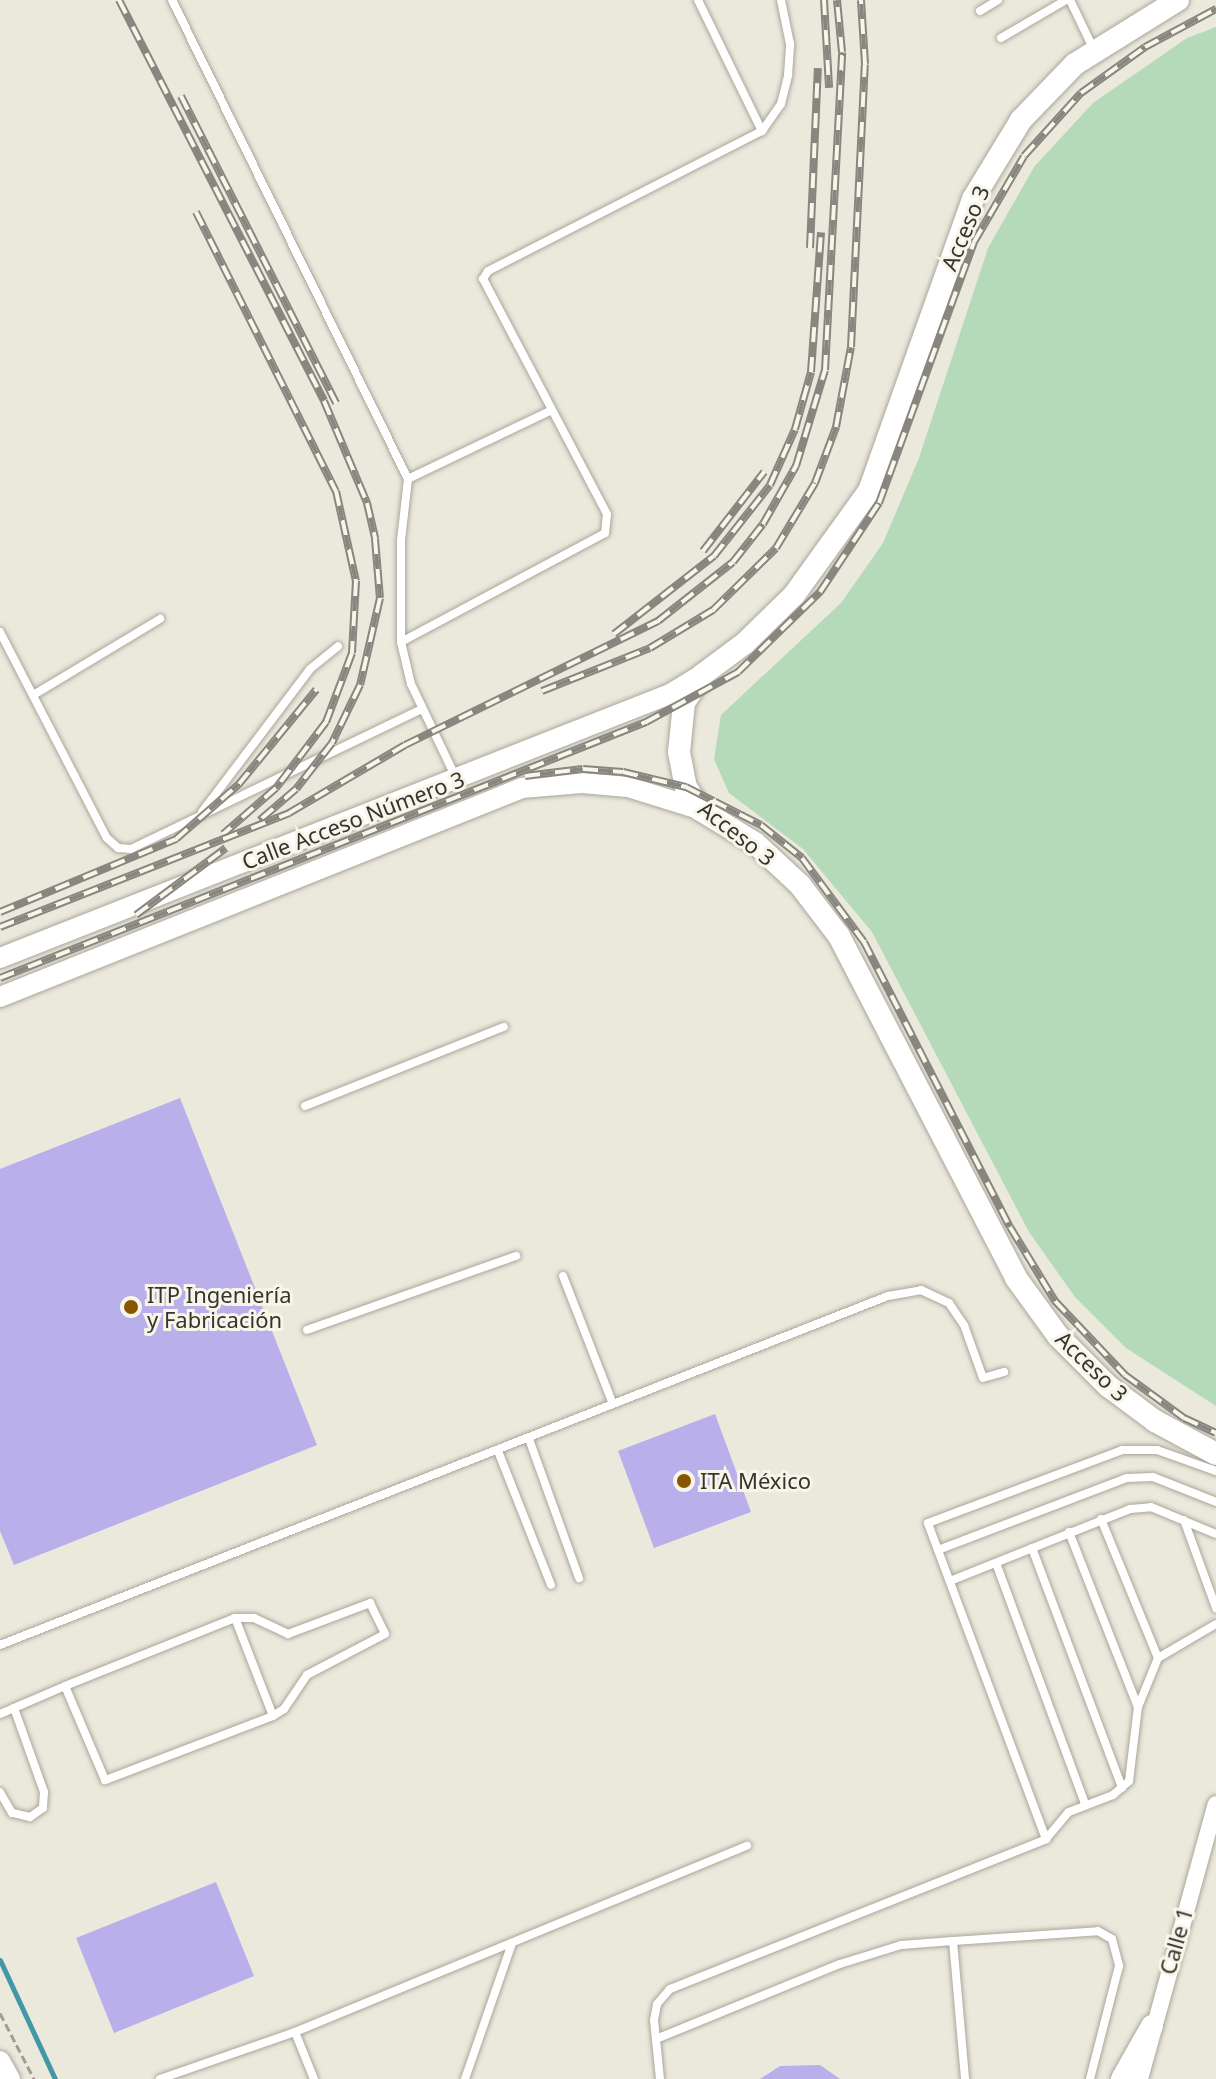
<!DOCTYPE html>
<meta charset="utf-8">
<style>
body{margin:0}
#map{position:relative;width:1216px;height:2079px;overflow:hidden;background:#ebe8dc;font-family:"Noto Sans",sans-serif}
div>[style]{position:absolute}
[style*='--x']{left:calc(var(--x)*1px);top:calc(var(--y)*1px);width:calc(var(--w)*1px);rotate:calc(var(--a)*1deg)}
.green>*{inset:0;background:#b4dab9}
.stream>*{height:5px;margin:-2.5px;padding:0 2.5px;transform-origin:2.5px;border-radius:2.5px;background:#4397a7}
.building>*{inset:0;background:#b9afeb}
.path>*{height:3px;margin-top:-1.5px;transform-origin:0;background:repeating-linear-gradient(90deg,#a09e95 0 8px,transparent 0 12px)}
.roads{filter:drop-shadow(0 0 2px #a9a69b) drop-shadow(0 0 2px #a9a69b)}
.service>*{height:8px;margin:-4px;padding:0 4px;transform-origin:4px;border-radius:4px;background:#fff}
.minor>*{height:16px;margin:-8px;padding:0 8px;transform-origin:8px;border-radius:8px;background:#fff}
.tertiary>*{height:20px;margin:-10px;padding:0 10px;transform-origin:10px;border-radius:10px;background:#fff}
.secondary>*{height:22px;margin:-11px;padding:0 11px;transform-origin:11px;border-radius:11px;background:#fff}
.rail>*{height:8px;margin-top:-4px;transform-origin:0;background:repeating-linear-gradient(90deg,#f8f5e9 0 15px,#88867e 0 30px);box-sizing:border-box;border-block:2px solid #88867e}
.dots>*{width:22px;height:22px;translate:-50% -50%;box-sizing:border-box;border:4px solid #f8f5e9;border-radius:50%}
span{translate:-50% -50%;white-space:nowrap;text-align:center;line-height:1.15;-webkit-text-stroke:6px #f8f5e9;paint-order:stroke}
.street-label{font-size:22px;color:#35342f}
.poi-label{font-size:22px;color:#35342f}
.left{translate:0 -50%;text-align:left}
</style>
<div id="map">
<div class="green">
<i style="clip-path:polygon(1216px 27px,1216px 1406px,1126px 1348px,1075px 1297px,1029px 1232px,872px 932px,803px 849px,729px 793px,714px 759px,721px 715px,841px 603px,883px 543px,919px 458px,988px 248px,1034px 167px,1093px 103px,1187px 38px)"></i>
</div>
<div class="stream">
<i style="--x:0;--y:1960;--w:131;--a:65.2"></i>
</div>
<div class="building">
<i style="clip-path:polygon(180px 1098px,317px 1445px,14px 1565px,0 1531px,0 1169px)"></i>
<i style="clip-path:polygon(715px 1414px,751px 1512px,654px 1548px,618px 1451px)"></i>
<i style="clip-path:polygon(216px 1882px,254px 1976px,114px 2033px,76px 1938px)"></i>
<i style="clip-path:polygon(820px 2065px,840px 2079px,760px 2079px,780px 2066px)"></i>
</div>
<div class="path">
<i style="--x:0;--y:2013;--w:74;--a:62.7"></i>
</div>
<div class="roads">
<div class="service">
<i style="--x:172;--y:0;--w:534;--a:63.77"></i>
<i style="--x:408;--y:479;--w:61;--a:96.5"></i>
<i style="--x:401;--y:540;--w:102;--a:90"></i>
<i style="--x:401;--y:642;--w:43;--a:76.6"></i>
<i style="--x:411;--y:684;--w:102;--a:64.4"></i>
<i style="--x:698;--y:0;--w:146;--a:64"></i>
<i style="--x:1070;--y:0;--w:55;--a:64.4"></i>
<i style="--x:980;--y:11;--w:21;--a:-31"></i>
<i style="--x:1001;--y:38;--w:75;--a:-30.3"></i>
<i style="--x:408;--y:479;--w:157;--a:-25.6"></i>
<i style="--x:0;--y:632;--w:232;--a:62.6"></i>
<i style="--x:107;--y:838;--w:15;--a:42"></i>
<i style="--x:118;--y:848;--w:13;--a:4"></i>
<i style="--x:131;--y:849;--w:323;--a:-25.7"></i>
<i style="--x:401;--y:642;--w:231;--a:-28.1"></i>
<i style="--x:605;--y:533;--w:19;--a:-84"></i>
<i style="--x:607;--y:514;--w:266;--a:-117.8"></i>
<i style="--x:483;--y:279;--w:9;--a:-58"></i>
<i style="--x:488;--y:271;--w:308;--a:-27.1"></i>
<i style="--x:762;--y:131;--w:33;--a:-55"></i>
<i style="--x:781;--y:104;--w:30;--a:-76"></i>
<i style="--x:788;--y:75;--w:31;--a:-86"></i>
<i style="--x:790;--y:44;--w:45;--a:-101.6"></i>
<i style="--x:35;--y:694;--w:146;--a:-31"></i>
<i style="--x:202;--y:812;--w:179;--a:-52.9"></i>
<i style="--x:310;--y:669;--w:36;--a:-39"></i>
<i style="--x:305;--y:1106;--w:214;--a:-21.7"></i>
<i style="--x:563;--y:1276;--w:137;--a:68.7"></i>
<i style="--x:307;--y:1330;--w:222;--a:-19.5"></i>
<i style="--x:529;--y:1439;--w:148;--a:70.2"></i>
<i style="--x:498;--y:1451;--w:144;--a:68.4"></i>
<i style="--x:1101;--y:1519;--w:150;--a:67.7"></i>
<i style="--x:1184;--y:1520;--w:94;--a:70"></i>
<i style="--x:1069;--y:1532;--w:188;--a:68.5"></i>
<i style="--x:1032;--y:1548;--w:256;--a:69.4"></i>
<i style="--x:938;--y:1550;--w:202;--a:-20.9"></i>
<i style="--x:1127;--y:1478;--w:26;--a:-2"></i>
<i style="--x:1153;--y:1477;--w:68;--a:21.6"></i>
<i style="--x:996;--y:1563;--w:256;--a:69.7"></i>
<i style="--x:950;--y:1581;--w:194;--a:-21.8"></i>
<i style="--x:1130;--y:1509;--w:21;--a:-5"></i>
<i style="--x:1151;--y:1507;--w:70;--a:22.6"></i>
<i style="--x:235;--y:1618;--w:19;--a:0"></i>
<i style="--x:254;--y:1618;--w:38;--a:25"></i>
<i style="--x:288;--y:1634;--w:88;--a:-20.7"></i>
<i style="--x:370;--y:1603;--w:34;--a:64"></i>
<i style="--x:385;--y:1634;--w:88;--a:152.3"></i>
<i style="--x:307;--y:1675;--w:41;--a:124.1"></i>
<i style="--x:284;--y:1709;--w:13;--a:148"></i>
<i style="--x:0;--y:1645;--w:954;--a:-21.46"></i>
<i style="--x:888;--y:1296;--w:34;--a:-10"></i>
<i style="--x:921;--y:1290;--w:31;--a:25"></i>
<i style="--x:949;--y:1303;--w:27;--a:56"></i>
<i style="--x:964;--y:1325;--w:56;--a:70.3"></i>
<i style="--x:983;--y:1378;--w:22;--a:-16"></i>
<i style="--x:14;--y:1708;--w:56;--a:-23.3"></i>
<i style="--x:65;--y:1686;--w:183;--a:-21.8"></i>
<i style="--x:235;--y:1618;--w:105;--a:68.8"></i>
<i style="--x:273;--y:1716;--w:180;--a:159.1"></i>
<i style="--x:105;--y:1780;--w:102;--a:-113.1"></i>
<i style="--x:0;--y:1714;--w:15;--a:-23"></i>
<i style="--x:14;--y:1708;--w:89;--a:70.3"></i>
<i style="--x:44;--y:1792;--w:16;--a:94"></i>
<i style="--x:43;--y:1808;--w:16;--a:145"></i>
<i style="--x:30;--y:1817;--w:18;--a:-167"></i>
<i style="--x:12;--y:1813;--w:24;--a:-120"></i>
<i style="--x:1046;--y:1839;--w:35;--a:-50"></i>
<i style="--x:1069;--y:1812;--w:47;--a:-21.1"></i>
<i style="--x:1113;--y:1795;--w:21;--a:-41"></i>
<i style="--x:1129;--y:1781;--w:75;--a:-83.1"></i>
<i style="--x:1138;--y:1707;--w:53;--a:-67.8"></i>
<i style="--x:1158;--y:1658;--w:67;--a:-30.4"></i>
<i style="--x:953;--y:1941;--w:145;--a:-3.9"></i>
<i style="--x:1098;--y:1931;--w:16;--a:30"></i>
<i style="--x:1112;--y:1939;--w:28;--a:75"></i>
<i style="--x:1119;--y:1966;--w:117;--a:104.4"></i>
<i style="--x:295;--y:2032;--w:51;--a:68"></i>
<i style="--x:656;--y:2039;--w:199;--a:-22.2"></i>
<i style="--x:840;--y:1964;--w:64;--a:-17.3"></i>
<i style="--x:901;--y:1945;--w:52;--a:-4.4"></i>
<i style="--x:953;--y:1941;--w:139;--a:85"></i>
<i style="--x:160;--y:2079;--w:143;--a:-19.2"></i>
<i style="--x:295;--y:2032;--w:489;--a:-22.4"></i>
<i style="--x:465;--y:2079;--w:144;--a:-70.9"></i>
<i style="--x:660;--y:2079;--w:59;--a:-95.8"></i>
<i style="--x:654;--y:2020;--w:16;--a:-79"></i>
<i style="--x:657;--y:2004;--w:20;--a:-49"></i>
<i style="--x:670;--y:1989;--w:405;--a:-21.7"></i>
<i style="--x:1046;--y:1839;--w:337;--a:-110.5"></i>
<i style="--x:928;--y:1523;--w:207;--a:-20.6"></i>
<i style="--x:1122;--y:1450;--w:35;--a:0"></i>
<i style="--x:1157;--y:1450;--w:63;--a:19.6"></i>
</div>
<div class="minor">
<i style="--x:1140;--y:2079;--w:285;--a:-74.6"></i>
</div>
<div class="tertiary">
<i style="--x:0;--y:958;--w:720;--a:-21.51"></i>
<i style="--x:670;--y:694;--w:37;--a:-31"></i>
<i style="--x:0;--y:997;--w:562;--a:-21.82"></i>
<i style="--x:522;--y:788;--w:60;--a:-4.8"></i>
<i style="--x:582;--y:783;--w:46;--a:5"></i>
<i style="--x:628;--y:787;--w:74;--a:17.2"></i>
<i style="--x:0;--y:2061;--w:21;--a:61"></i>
</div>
<div class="secondary">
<i style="--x:1178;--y:0;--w:121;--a:148.1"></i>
<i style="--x:1075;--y:64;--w:78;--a:134"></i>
<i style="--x:1021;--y:120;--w:92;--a:121.3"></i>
<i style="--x:973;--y:199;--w:310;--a:109.6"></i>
<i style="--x:869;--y:491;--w:128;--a:125.8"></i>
<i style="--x:794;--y:595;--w:69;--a:135.6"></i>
<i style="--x:745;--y:643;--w:54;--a:143.3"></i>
<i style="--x:702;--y:675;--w:33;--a:123"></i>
<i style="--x:684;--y:703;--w:49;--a:95.8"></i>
<i style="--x:679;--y:752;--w:36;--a:79"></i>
<i style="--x:686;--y:787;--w:26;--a:59"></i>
<i style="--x:699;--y:809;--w:66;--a:31.3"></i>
<i style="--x:755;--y:843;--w:62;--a:43"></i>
<i style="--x:800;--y:885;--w:64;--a:52.6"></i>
<i style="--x:839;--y:936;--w:385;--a:62.6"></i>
<i style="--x:1016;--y:1278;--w:72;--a:54.1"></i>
<i style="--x:1058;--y:1336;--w:71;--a:45"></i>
<i style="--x:1108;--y:1386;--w:59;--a:36.7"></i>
<i style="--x:1155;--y:1421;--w:69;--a:28.4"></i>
<i style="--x:1122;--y:2079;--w:61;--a:-60.5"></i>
</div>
</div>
<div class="rail">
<i style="--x:119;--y:0;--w:450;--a:62.9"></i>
<i style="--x:324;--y:401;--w:111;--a:67.1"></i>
<i style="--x:367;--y:503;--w:37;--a:77"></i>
<i style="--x:375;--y:539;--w:59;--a:85.2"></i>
<i style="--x:380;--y:598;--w:89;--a:102.9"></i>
<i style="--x:360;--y:685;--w:64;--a:115.8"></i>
<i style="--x:332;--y:743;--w:58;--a:128"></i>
<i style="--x:296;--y:789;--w:48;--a:139.3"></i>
<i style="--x:824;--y:0;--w:88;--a:86.7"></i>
<i style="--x:181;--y:96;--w:344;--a:63.2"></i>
<i style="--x:196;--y:212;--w:312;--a:63.4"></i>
<i style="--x:336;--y:491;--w:92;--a:77.5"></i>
<i style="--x:356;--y:581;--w:72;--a:93.2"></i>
<i style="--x:352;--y:653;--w:74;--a:110.6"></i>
<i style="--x:326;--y:722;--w:83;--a:127.1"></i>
<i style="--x:276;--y:788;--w:70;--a:139"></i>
<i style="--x:810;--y:248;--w:180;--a:-87.5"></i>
<i style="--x:703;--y:551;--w:100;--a:-52.3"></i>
<i style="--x:614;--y:634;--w:127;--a:-38"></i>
<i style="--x:714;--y:556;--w:90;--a:-51.7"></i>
<i style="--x:770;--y:485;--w:61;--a:-65.9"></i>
<i style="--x:795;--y:429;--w:59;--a:-74.3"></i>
<i style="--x:811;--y:372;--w:140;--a:-85.9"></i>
<i style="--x:542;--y:691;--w:116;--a:-21.7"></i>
<i style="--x:650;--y:648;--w:74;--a:-31.1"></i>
<i style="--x:713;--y:610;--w:88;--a:-44.5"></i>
<i style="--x:776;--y:548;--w:76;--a:-59"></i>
<i style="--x:815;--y:483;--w:60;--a:-69.4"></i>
<i style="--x:836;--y:427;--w:81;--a:-79.4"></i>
<i style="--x:851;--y:347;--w:283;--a:-87.2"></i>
<i style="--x:865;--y:64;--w:64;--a:-93.6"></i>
<i style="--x:525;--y:776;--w:58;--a:-6.9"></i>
<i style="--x:583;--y:769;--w:40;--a:4.3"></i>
<i style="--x:623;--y:772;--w:65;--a:13.4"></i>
<i style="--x:686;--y:787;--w:84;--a:26.9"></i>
<i style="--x:761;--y:825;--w:53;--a:38.8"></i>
<i style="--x:802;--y:858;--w:104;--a:53.6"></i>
<i style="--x:864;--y:942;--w:320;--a:62.9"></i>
<i style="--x:1010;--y:1227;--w:87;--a:58.7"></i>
<i style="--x:1055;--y:1301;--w:102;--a:46.6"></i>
<i style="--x:1125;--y:1375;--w:73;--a:36.1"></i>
<i style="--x:1184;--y:1418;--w:35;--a:25"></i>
<i style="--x:0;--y:912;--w:191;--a:-22.5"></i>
<i style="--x:176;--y:839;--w:84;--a:-41.1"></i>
<i style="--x:239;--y:784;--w:122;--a:-50.7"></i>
<i style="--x:136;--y:915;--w:112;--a:-36.7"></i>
<i style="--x:0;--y:927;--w:311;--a:-21.5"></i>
<i style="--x:289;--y:813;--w:134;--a:-30.4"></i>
<i style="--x:405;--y:745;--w:282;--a:-26.1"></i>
<i style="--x:658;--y:621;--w:95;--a:-38.2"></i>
<i style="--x:733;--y:562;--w:48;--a:-51.7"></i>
<i style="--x:763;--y:524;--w:67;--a:-60.4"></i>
<i style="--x:796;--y:466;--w:100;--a:-73.2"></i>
<i style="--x:825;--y:370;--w:318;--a:-86.9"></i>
<i style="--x:842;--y:52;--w:52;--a:-95.5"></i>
<i style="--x:0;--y:978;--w:695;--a:-21.62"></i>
<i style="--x:646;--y:722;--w:105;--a:-28.5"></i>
<i style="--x:738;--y:672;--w:115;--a:-44.3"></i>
<i style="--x:820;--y:592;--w:107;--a:-56.5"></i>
<i style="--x:879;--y:503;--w:278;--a:-70"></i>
<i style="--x:974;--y:242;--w:99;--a:-59.8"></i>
<i style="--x:1024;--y:156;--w:85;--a:-47.9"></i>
<i style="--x:1081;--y:93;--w:79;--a:-35.7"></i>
<i style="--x:1145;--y:47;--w:81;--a:-28.2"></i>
</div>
<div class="dots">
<i style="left:131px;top:1307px;background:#850"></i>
<i style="left:684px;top:1481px;background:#850"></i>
</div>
<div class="street-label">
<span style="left:965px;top:228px;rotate:-67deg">Acceso 3</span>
<span style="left:353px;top:820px;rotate:-21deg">Calle Acceso Número 3</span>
<span style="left:737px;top:833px;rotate:38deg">Acceso 3</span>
<span style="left:1092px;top:1366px;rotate:44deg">Acceso 3</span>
<span style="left:1176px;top:1941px;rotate:-74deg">Calle 1</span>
</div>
<div class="poi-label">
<span class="left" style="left:147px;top:1307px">ITP Ingeniería<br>y Fabricación</span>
<span class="left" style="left:700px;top:1481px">ITA México</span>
</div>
</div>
